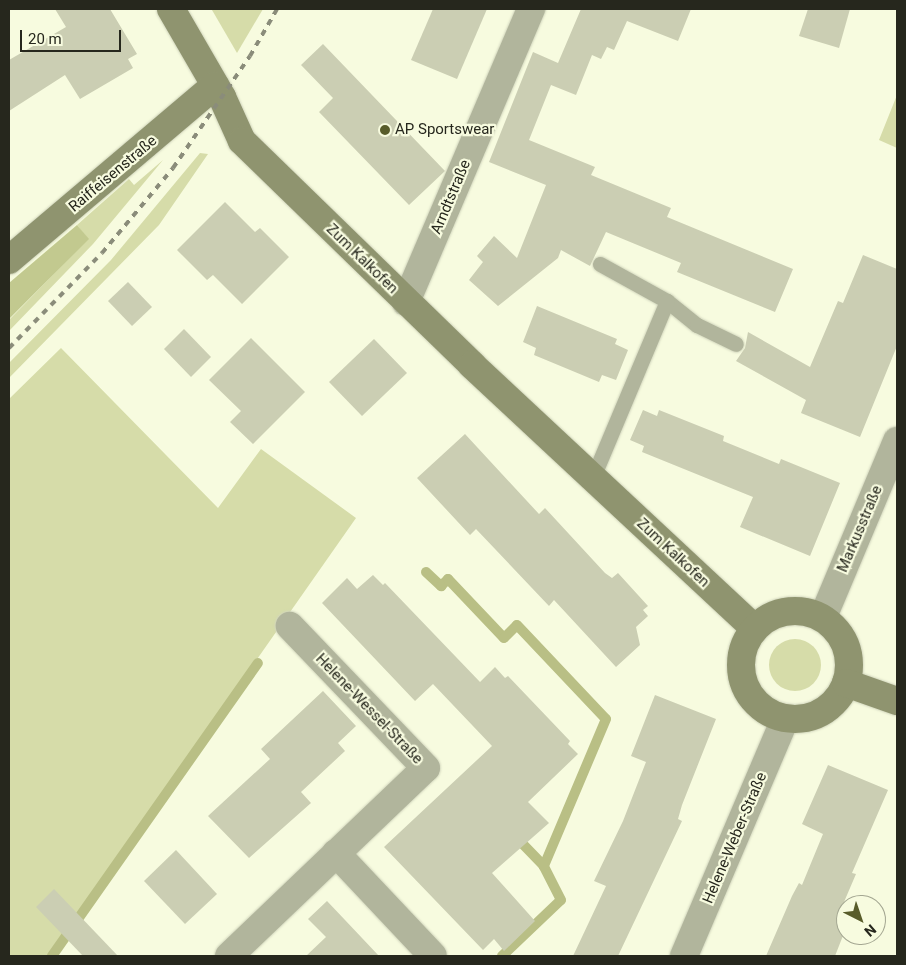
<!DOCTYPE html>
<meta charset="utf-8">
<style>
body{margin:0}
#map{position:relative;width:906px;height:965px;overflow:hidden;background:#f7fbdf;font-family:Roboto,sans-serif}
div>[style]{position:absolute}
[style*='--x']{left:calc(var(--x)*1px);top:calc(var(--y)*1px);width:calc(var(--w)*1px);rotate:calc(var(--a)*1deg)}
.green>*{inset:0;background:#d6dca9}
.round{border-radius:50%}
.forest>*{inset:0;background:#c2c98f}
.stream>*{height:10px;margin:-5px;padding:0 5px;transform-origin:5px;border-radius:5px;background:#b9bf85}
.building>*{inset:0;background:#cbceb3}
.roads{filter:drop-shadow(0 0 1px #d1d5bc) drop-shadow(0 0 1px #d1d5bc)}
.lane>*{height:15px;margin:-7.5px;padding:0 7.5px;transform-origin:7.5px;border-radius:7.5px;background:#b1b59c}
.street>*{height:28px;margin:-14px;padding:0 14px;transform-origin:14px;border-radius:14px;background:#b1b59c}
.secondary>*{height:28px;margin:-14px;padding:0 14px;transform-origin:14px;border-radius:14px;background:#8f946f}
.secondary>.ring{margin:-14px;padding:0;box-sizing:content-box;background:none;border:28px solid #8f946f;border-radius:50%}
.rail>*{height:4px;margin-top:-2px;transform-origin:0;background:repeating-linear-gradient(90deg,#8a8c7a 0 6px,transparent 0 12px)}
.dots>*{width:14px;height:14px;translate:-50% -50%;box-sizing:border-box;border:2px solid #f7fbdf;border-radius:50%}
span{translate:-50% -50%;white-space:nowrap;text-align:center;line-height:1.15;-webkit-text-stroke:4.5px #f7fbdf;paint-order:stroke}
.poi-label{font-size:15px;color:#26271d}
.left{translate:0 -50%;text-align:left}
.street-label{font-size:15px;color:#26271d}
.frame{position:absolute;inset:0;border:10px solid #26271d;pointer-events:none}
.north{position:absolute;left:836px;top:895px;width:50px;height:50px;box-sizing:border-box;background:#f7fbdf;border:1px solid #a3a691;border-radius:50%;rotate:139deg;font-size:14px;font-weight:700;line-height:20px;text-align:center;color:#26271d}
.north::after{content:'';display:block;margin:auto;width:18px;height:22px;background:#585c2a;clip-path:polygon(50% 0,100% 100%,50% 72%,0 100%)}
.scale{position:absolute;left:20px;top:30px;width:101px;height:22px;box-sizing:border-box;border:2px solid #26271d;border-top:0;padding-left:6px;font-size:15px;line-height:18px;white-space:nowrap;color:#26271d;-webkit-text-stroke:4px #f7fbdf;paint-order:stroke}
</style>
<div id="map">
<div class="green">
<i style="clip-path:polygon(213px 9px,263px 9px,237px 53px,212px 10px)"></i>
<i style="clip-path:polygon(897px 95px,897px 148px,879px 140px)"></i>
<i style="clip-path:polygon(200px 153px,208px 154px,159px 225px,9px 378px,9px 363px,111px 260px)"></i>
<i style="clip-path:polygon(163px 160px,93px 244px,9px 331px,9px 320px,88px 239px,77px 225px,129px 179px,134px 185px)"></i>
<i style="clip-path:polygon(61px 348px,218px 508px,261px 449px,356px 518px,49px 956px,9px 956px,9px 399px)"></i>
<i class="round" style="left:769px;top:639px;width:52px;height:52px"></i>
</div>
<div class="forest">
<i style="clip-path:polygon(77px 225px,89px 239px,9px 319px,9px 283px)"></i>
</div>
<div class="stream">
<i style="--x:426;--y:572;--w:21;--a:43"></i>
<i style="--x:441;--y:586;--w:10;--a:-45"></i>
<i style="--x:448;--y:579;--w:81;--a:46.5"></i>
<i style="--x:504;--y:638;--w:18;--a:-45"></i>
<i style="--x:517;--y:625;--w:129;--a:46.6"></i>
<i style="--x:606;--y:719;--w:160;--a:112.9"></i>
<i style="--x:52;--y:956;--w:358;--a:-54.9"></i>
<i style="--x:502;--y:956;--w:81;--a:-43.5"></i>
<i style="--x:561;--y:900;--w:38;--a:-117"></i>
<i style="--x:544;--y:866;--w:40;--a:-134"></i>
</div>
<div class="building">
<i style="clip-path:polygon(55px 9px,110px 9px,137px 54px,128px 59px,133px 68px,80px 99px,65px 75px,9px 111px,9px 60px,66px 27px)"></i>
<i style="clip-path:polygon(433px 9px,487px 9px,457px 79px,411px 60px)"></i>
<i style="clip-path:polygon(581px 9px,691px 9px,678px 41px,627px 21px,614px 50px,607px 47px,601px 59px,592px 55px,576px 95px,551px 85px,529px 140px,595px 167px,591px 175px,671px 208px,667px 217px,793px 269px,775px 312px,677px 272px,681px 263px,606px 232px,590px 266px,561px 250px,558px 258px,498px 306px,469px 280px,483px 262px,477px 256px,494px 236px,517px 258px,546px 185px,489px 162px,533px 52px,558px 63px)"></i>
<i style="clip-path:polygon(808px 9px,850px 9px,839px 48px,799px 36px)"></i>
<i style="clip-path:polygon(323px 44px,445px 171px,409px 205px,319px 112px,333px 98px,301px 65px)"></i>
<i style="clip-path:polygon(225px 202px,255px 232px,260px 228px,289px 257px,242px 304px,213px 275px,207px 280px,177px 250px)"></i>
<i style="clip-path:polygon(863px 255px,897px 269px,897px 346px,860px 437px,801px 413px,806px 400px,736px 361px,745px 348px,748px 332px,810px 367px,838px 301px,843px 303px)"></i>
<i style="clip-path:polygon(128px 282px,152px 307px,132px 326px,108px 301px)"></i>
<i style="clip-path:polygon(537px 306px,617px 339px,615px 344px,628px 350px,616px 380px,602px 375px,599px 382px,534px 355px,536px 348px,523px 342px)"></i>
<i style="clip-path:polygon(184px 329px,211px 357px,191px 377px,164px 349px)"></i>
<i style="clip-path:polygon(251px 338px,305px 392px,253px 444px,230px 422px,241px 411px,209px 380px)"></i>
<i style="clip-path:polygon(374px 339px,407px 373px,362px 416px,329px 382px)"></i>
<i style="clip-path:polygon(643px 410px,657px 416px,659px 410px,724px 436px,723px 441px,779px 464px,781px 459px,840px 483px,810px 556px,740px 527px,753px 497px,642px 452px,644px 446px,630px 440px)"></i>
<i style="clip-path:polygon(465px 434px,539px 514px,545px 508px,605px 573px,612px 578px,618px 573px,648px 606px,643px 610px,648px 616px,636px 627px,640px 645px,616px 667px,554px 600px,549px 606px,476px 529px,470px 535px,417px 478px)"></i>
<i style="clip-path:polygon(373px 575px,383px 585px,385px 583px,480px 682px,495px 667px,505px 678px,508px 676px,570px 741px,568px 744px,578px 754px,528px 802px,549px 823px,492px 873px,535px 921px,504px 951px,494px 939px,483px 950px,384px 847px,492px 746px,433px 684px,415px 701px,322px 603px,347px 578px,357px 589px)"></i>
<i style="clip-path:polygon(323px 691px,356px 726px,338px 743px,345px 751px,301px 792px,311px 803px,249px 858px,208px 816px,270px 759px,261px 749px)"></i>
<i style="clip-path:polygon(655px 695px,716px 719px,682px 805px,678px 819px,682px 821px,618px 956px,573px 956px,606px 886px,594px 881px,623px 821px,646px 762px,631px 756px)"></i>
<i style="clip-path:polygon(828px 765px,888px 790px,852px 873px,856px 874px,844px 902px,851px 905px,846px 905px,846px 928px,835px 956px,766px 956px,792px 896px,799px 883px,802px 885px,823px 834px,802px 824px)"></i>
<i style="clip-path:polygon(176px 850px,217px 894px,185px 924px,144px 881px)"></i>
<i style="clip-path:polygon(54px 889px,118px 956px,83px 956px,36px 907px)"></i>
<i style="clip-path:polygon(327px 901px,345px 920px,379px 956px,306px 956px,326px 937px,308px 919px)"></i>
</div>
<div class="roads">
<div class="lane">
<i style="--x:600;--y:264;--w:77;--a:28.9"></i>
<i style="--x:667;--y:301;--w:38;--a:39"></i>
<i style="--x:697;--y:325;--w:43;--a:26"></i>
<i style="--x:593;--y:477;--w:191;--a:-67.2"></i>
</div>
<div class="street">
<i style="--x:406;--y:302;--w:319;--a:-66.9"></i>
<i style="--x:823;--y:617;--w:191;--a:-67.2"></i>
<i style="--x:336;--y:853;--w:141;--a:46.7"></i>
<i style="--x:229;--y:956;--w:272;--a:-43.7"></i>
<i style="--x:426;--y:768;--w:197;--a:-133.8"></i>
<i style="--x:684;--y:956;--w:258;--a:-66.9"></i>
</div>
<div class="secondary">
<i style="--x:171;--y:9;--w:102;--a:59.9"></i>
<i style="--x:222;--y:97;--w:48;--a:65.6"></i>
<i style="--x:242;--y:141;--w:321;--a:44.2"></i>
<i style="--x:472;--y:365;--w:386;--a:43"></i>
<i style="--x:9;--y:260;--w:270;--a:-40.3"></i>
<i class="ring" style="left:741px;top:611px;width:80px;height:80px"></i>
<i style="--x:846;--y:683;--w:54;--a:19.4"></i>
</div>
</div>
<div class="rail">
<i style="--x:9;--y:348;--w:133;--a:-45.6"></i>
<i style="--x:102;--y:253;--w:111;--a:-50.1"></i>
<i style="--x:173;--y:168;--w:136;--a:-55.5"></i>
<i style="--x:250;--y:56;--w:54;--a:-60.1"></i>
</div>
<div class="dots">
<i style="left:385px;top:130px;background:#585c2a"></i>
</div>
<div class="poi-label">
<span class="left" style="left:395px;top:130px">AP Sportswear</span>
</div>
<div class="street-label">
<span style="left:113px;top:174px;rotate:-40deg">Raiffeisenstraße</span>
<span style="left:451px;top:197px;rotate:-67deg">Arndtstraße</span>
<span style="left:362px;top:259px;rotate:44deg">Zum Kalkofen</span>
<span style="left:860px;top:529px;rotate:-67deg">Markusstraße</span>
<span style="left:673px;top:553px;rotate:43deg">Zum Kalkofen</span>
<span style="left:369px;top:709px;rotate:46deg">Helene-Wessel-Straße</span>
<span style="left:735px;top:838px;rotate:-67deg">Helene-Weber-Straße</span>
</div>
<div class="frame"></div>
<div class="north">N</div>
<div class="scale">20 m</div>
</div>
